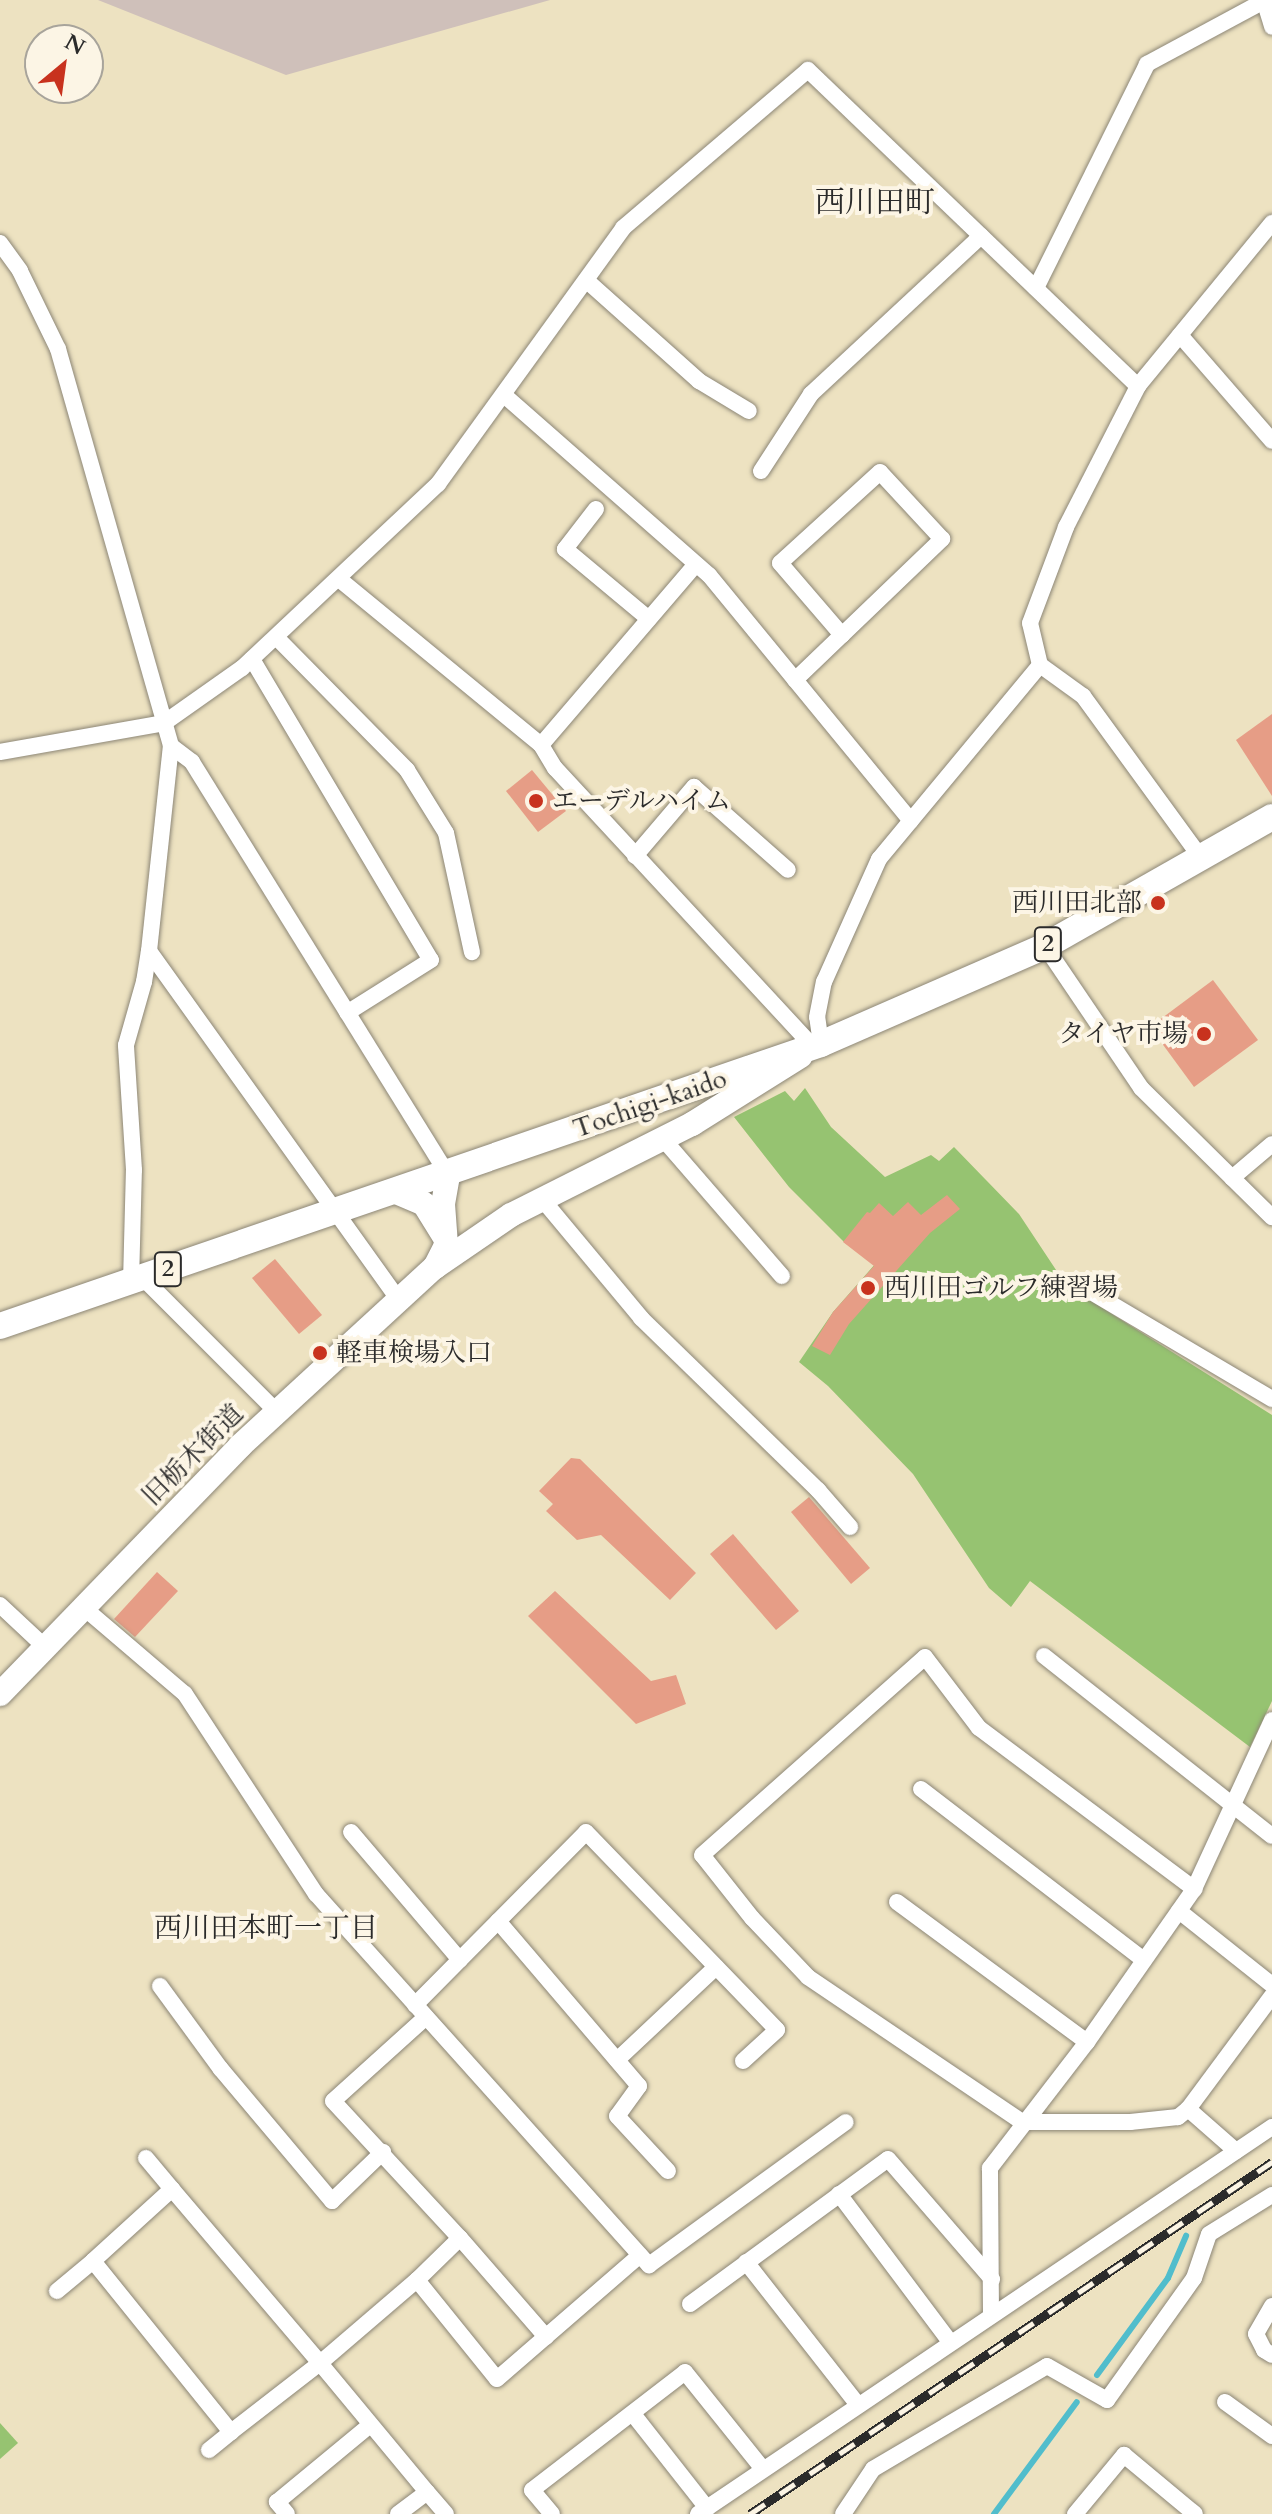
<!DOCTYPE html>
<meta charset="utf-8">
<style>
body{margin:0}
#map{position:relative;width:1272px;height:2514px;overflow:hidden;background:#ede2c1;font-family:Cardo,"Noto Serif JP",serif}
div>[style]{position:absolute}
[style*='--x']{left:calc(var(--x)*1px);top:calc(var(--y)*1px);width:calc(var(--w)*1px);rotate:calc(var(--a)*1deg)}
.industrial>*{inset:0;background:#cfc0ba}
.green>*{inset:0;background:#96c371}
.stream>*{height:6px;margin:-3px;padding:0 3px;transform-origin:3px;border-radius:3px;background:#51bdcc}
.building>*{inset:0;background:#e69d86}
.roads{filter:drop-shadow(0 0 2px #8c8676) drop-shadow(0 0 2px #8c8676)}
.street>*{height:16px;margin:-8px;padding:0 8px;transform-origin:8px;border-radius:8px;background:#fff}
.secondary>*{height:24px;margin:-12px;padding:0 12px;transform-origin:12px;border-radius:12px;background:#fff}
.primary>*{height:26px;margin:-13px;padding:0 13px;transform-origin:13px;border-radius:13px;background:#fff}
.rail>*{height:9px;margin-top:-4.5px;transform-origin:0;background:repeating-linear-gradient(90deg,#fcf5e5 0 18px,#2b2b2b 0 36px);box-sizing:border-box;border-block:2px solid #2b2b2b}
.dots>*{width:22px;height:22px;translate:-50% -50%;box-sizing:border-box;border:4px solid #fcf5e5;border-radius:50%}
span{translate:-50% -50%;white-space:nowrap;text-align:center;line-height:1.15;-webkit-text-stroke:8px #fcf5e5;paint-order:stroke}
.shield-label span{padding:2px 6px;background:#fcf5e5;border:2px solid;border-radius:6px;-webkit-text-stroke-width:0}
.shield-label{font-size:24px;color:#2b2b2b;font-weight:700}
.poi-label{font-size:26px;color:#2b2b2b}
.left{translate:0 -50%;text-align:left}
.right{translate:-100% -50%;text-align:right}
.street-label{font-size:26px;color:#2b2b2b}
.neighbourhood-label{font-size:28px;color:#2b2b2b}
.quarter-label{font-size:30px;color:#2b2b2b}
.north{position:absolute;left:24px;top:24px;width:80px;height:80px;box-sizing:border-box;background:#fcf5e5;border:2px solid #a8a49b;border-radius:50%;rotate:29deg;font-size:22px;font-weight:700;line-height:32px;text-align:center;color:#2b2b2b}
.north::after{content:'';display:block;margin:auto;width:28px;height:36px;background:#c8321e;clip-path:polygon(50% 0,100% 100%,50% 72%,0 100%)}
</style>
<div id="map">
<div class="industrial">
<i style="clip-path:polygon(98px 0,550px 0,286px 75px)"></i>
</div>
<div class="green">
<i style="clip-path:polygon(805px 1088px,831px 1127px,885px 1177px,931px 1155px,939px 1161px,954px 1147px,1019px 1214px,1066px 1285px,1272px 1415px,1272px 1701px,1250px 1747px,1030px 1581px,1011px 1607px,989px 1588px,913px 1474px,828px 1386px,799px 1362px,833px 1312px,876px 1263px,845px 1243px,789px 1187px,734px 1117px,785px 1091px,794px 1101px)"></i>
<i style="clip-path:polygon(0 2423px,18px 2443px,0 2459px)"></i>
</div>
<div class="stream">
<i style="--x:1097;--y:2375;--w:120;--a:-53.8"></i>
<i style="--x:1168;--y:2278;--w:46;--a:-66.8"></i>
<i style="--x:994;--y:2514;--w:139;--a:-53.5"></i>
</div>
<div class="building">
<i style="clip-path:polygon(1272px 714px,1272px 796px,1236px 740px)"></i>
<i style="clip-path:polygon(532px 770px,566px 811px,538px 832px,506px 791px)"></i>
<i style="clip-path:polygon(1213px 980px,1258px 1040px,1194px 1087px,1150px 1027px)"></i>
<i style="clip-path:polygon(947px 1195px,960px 1209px,930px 1233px,849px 1324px,830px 1355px,812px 1346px,833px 1312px,874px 1266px,843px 1242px,867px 1212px,870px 1213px,879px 1203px,893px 1216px,908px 1202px,921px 1215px)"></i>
<i style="clip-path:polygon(275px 1259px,322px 1315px,299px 1334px,252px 1278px)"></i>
<i style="clip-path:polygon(571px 1458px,580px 1459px,696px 1573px,670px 1600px,601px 1535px,577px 1540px,546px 1511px,553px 1504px,539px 1491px)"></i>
<i style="clip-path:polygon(809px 1497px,870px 1568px,851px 1584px,791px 1512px)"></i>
<i style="clip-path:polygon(733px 1534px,799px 1611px,776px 1630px,710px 1554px)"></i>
<i style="clip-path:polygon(157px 1572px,178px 1591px,135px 1637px,114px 1619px)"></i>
<i style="clip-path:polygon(555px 1591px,651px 1681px,676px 1675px,686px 1704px,636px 1724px,528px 1616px)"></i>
</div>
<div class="roads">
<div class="street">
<i style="--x:1264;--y:0;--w:28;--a:73"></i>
<i style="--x:0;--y:243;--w:34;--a:54"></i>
<i style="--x:20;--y:271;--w:87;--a:64"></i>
<i style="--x:58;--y:349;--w:413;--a:74.1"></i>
<i style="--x:171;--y:746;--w:26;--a:37"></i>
<i style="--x:192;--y:762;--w:486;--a:58.2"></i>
<i style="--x:586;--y:280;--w:152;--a:41.8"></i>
<i style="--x:699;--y:381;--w:58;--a:31"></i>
<i style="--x:1036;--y:288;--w:250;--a:-63.6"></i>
<i style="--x:1147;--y:64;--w:133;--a:-28.3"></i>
<i style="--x:1180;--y:335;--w:140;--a:49"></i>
<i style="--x:504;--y:395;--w:273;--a:41.3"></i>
<i style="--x:709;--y:575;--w:318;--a:50.6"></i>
<i style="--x:761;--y:471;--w:92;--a:-57"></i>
<i style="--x:811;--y:394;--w:232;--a:-42.9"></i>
<i style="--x:596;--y:509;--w:51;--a:127.8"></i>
<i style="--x:565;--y:549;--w:109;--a:39.8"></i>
<i style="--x:339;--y:579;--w:261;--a:39.4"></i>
<i style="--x:541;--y:745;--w:27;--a:59"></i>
<i style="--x:555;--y:768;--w:380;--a:47.2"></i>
<i style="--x:276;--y:637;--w:187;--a:45.4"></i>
<i style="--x:407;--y:770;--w:74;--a:58.2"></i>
<i style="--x:446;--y:833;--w:122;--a:77.7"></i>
<i style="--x:252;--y:659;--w:350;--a:59.3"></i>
<i style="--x:431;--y:960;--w:99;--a:147.8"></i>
<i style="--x:1040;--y:665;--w:53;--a:35.8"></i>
<i style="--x:1083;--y:696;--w:202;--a:53.9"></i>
<i style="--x:795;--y:680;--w:65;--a:-43.8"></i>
<i style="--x:842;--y:635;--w:139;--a:-43.8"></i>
<i style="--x:942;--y:539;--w:91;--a:-132.8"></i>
<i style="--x:880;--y:472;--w:135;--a:137.7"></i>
<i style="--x:780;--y:563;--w:95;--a:49.3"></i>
<i style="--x:541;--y:745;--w:238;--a:-49.4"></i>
<i style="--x:0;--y:752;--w:167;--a:-10"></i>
<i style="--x:164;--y:723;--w:95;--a:-35.2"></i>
<i style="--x:242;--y:668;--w:269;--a:-43.2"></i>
<i style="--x:438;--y:484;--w:316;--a:-54.1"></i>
<i style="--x:623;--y:228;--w:243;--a:-40.5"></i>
<i style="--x:808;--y:70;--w:457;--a:43.8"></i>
<i style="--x:635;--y:856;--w:91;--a:-49.5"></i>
<i style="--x:694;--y:787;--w:125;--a:41.4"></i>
<i style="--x:1045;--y:946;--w:171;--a:55.9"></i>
<i style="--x:1141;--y:1088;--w:184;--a:44.6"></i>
<i style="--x:149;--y:951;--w:429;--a:54.4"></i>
<i style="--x:821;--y:1044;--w:27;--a:-98"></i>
<i style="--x:817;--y:1017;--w:36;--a:-79"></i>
<i style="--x:824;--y:982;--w:135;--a:-65.9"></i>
<i style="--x:879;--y:859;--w:252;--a:-50.3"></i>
<i style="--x:1040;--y:665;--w:43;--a:-103.4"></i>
<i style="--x:1030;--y:623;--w:103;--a:-69.4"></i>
<i style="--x:1066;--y:527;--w:158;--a:-62.9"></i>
<i style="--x:1138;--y:386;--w:211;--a:-50.6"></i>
<i style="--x:664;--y:1140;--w:180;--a:49.1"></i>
<i style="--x:1232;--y:1178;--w:52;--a:-40.4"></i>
<i style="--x:542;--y:1199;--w:155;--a:50.2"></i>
<i style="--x:641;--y:1318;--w:247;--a:44.2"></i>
<i style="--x:818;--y:1490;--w:49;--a:49.1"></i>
<i style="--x:143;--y:1278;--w:190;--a:45"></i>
<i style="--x:131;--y:1282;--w:112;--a:-88.5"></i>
<i style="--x:134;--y:1170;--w:125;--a:-93.7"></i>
<i style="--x:126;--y:1045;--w:66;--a:-74.1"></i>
<i style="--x:144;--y:982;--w:31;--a:-81"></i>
<i style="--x:149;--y:951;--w:206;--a:-83.9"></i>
<i style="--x:1081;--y:1286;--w:222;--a:30.6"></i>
<i style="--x:0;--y:1605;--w:62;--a:43"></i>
<i style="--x:83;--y:1607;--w:134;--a:40.5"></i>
<i style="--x:185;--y:1694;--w:239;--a:56.8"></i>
<i style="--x:316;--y:1894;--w:499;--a:48.1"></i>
<i style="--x:649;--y:2265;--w:243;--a:-36"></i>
<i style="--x:1044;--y:1656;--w:290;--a:38.3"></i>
<i style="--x:921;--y:1789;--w:281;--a:37.5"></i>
<i style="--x:351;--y:1832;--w:168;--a:49.6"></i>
<i style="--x:897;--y:1902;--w:236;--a:36.4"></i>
<i style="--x:1179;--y:1911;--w:119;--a:38.5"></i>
<i style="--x:498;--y:1921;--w:217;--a:49.5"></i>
<i style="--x:639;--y:2086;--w:37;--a:126"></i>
<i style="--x:617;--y:2116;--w:75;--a:47.2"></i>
<i style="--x:160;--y:1986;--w:102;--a:53.8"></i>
<i style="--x:220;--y:2068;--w:174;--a:49.9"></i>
<i style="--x:332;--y:2201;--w:71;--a:-43.9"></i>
<i style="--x:415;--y:2005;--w:243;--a:-45.3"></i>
<i style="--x:586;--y:1832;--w:275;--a:46"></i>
<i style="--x:777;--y:2030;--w:46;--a:137.6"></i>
<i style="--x:426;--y:2017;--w:125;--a:137.9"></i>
<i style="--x:333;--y:2101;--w:187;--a:47.2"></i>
<i style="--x:460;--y:2238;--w:60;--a:135.7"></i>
<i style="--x:417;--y:2280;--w:127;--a:51.1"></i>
<i style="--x:497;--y:2379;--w:189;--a:-40.9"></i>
<i style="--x:617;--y:2060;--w:136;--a:-43.2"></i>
<i style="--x:1188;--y:2109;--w:13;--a:141"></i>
<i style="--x:1178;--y:2117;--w:48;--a:174.1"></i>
<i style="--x:1130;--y:2122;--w:108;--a:180"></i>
<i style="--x:1022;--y:2122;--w:258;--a:-145.9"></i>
<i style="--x:808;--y:1977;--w:81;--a:-133.5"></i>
<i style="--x:752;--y:1918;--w:80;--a:-128.4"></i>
<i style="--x:702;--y:1855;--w:298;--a:-41.6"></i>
<i style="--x:925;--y:1657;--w:89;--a:52.7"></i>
<i style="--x:979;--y:1728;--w:269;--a:36.8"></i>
<i style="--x:1236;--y:2151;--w:64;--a:-138.8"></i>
<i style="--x:1188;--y:2109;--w:141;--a:-53.4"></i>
<i style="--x:146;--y:2158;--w:40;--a:50"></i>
<i style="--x:839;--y:2194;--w:186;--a:53.1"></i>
<i style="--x:460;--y:2238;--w:131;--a:49"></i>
<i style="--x:746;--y:2262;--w:182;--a:51.9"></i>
<i style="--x:57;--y:2291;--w:47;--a:-39.8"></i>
<i style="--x:690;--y:2304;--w:245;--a:-36.2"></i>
<i style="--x:888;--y:2159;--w:159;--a:49.1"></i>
<i style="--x:1272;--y:2306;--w:32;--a:120"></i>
<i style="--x:1256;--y:2334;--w:18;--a:63"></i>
<i style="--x:1264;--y:2350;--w:9;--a:32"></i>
<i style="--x:991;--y:2315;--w:147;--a:-90.4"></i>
<i style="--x:990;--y:2168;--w:159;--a:-52.4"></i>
<i style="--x:1087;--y:2042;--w:187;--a:-55"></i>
<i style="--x:1194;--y:1889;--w:186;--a:-65.2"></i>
<i style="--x:1225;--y:2402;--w:58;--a:35.9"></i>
<i style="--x:633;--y:2414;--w:120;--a:51.8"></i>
<i style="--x:209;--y:2450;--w:28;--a:-39"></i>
<i style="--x:427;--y:2492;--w:29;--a:49"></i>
<i style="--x:287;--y:2514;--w:16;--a:-130"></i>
<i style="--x:277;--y:2502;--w:121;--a:-39.6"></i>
<i style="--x:398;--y:2514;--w:36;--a:-37"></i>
<i style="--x:427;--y:2492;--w:168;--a:-129.7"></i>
<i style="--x:320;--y:2363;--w:228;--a:-130.4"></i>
<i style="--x:172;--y:2189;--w:107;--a:137.7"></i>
<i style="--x:93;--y:2261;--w:220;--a:51.1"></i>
<i style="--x:231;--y:2432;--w:113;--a:-37.8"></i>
<i style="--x:320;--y:2363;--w:128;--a:-40.6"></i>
<i style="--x:552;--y:2514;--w:31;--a:-130"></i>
<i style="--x:532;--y:2490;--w:193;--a:-37.6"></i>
<i style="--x:685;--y:2372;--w:124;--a:51.2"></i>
<i style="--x:698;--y:2514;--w:692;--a:-33.99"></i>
<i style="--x:843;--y:2514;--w:54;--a:-56.3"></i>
<i style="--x:873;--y:2469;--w:202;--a:-30.6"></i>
<i style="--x:1047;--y:2366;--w:69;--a:29.5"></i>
<i style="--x:1107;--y:2400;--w:150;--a:-54.5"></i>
<i style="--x:1194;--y:2278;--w:46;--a:-71.2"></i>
<i style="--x:1209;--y:2234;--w:74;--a:-31.8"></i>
<i style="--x:1075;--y:2514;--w:77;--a:-50.3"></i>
<i style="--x:1124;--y:2455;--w:92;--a:39.7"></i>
</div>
<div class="secondary">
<i style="--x:396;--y:1192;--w:30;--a:23"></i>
<i style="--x:424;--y:1204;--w:36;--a:58"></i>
<i style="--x:435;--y:1267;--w:25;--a:-63"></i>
<i style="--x:446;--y:1245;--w:41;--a:-94.2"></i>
<i style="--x:443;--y:1204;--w:29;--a:-80"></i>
<i style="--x:0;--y:1694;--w:345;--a:-45.9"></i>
<i style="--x:240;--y:1446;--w:265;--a:-42.6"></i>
<i style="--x:435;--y:1267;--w:92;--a:-34.4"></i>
<i style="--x:511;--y:1215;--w:203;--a:-26.7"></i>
<i style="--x:692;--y:1124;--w:128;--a:-32"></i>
</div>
<div class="primary">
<i style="--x:0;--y:1326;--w:868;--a:-18.96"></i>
<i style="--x:821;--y:1044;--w:244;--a:-23.6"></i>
<i style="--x:1045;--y:946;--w:261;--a:-29.6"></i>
</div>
</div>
<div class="rail">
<i style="--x:750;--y:2514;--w:630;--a:-33.99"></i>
</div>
<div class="dots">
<i style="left:536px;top:801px;background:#c8321e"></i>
<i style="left:1158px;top:903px;background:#c8321e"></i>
<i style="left:1204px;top:1034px;background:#c8321e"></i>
<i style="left:868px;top:1288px;background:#c8321e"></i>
<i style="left:320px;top:1353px;background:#c8321e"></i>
</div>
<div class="shield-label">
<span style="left:1048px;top:944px">2</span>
<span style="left:168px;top:1269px">2</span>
</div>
<div class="poi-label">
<span class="left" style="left:552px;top:801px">エーデルハイム</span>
<span class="right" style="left:1142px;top:903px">西川田北部</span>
<span class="right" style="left:1188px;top:1034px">タイヤ市場</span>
<span class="left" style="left:884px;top:1288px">西川田ゴルフ練習場</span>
<span class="left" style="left:336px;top:1353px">軽車検場入口</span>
</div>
<div class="street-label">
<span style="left:650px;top:1104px;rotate:-19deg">Tochigi-kaido</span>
<span style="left:193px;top:1455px;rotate:-45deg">旧栃木街道</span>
</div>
<div class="neighbourhood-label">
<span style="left:266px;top:1928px">西川田本町一丁目</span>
</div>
<div class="quarter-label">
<span style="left:875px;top:203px">西川田町</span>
</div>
<div class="north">N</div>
</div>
